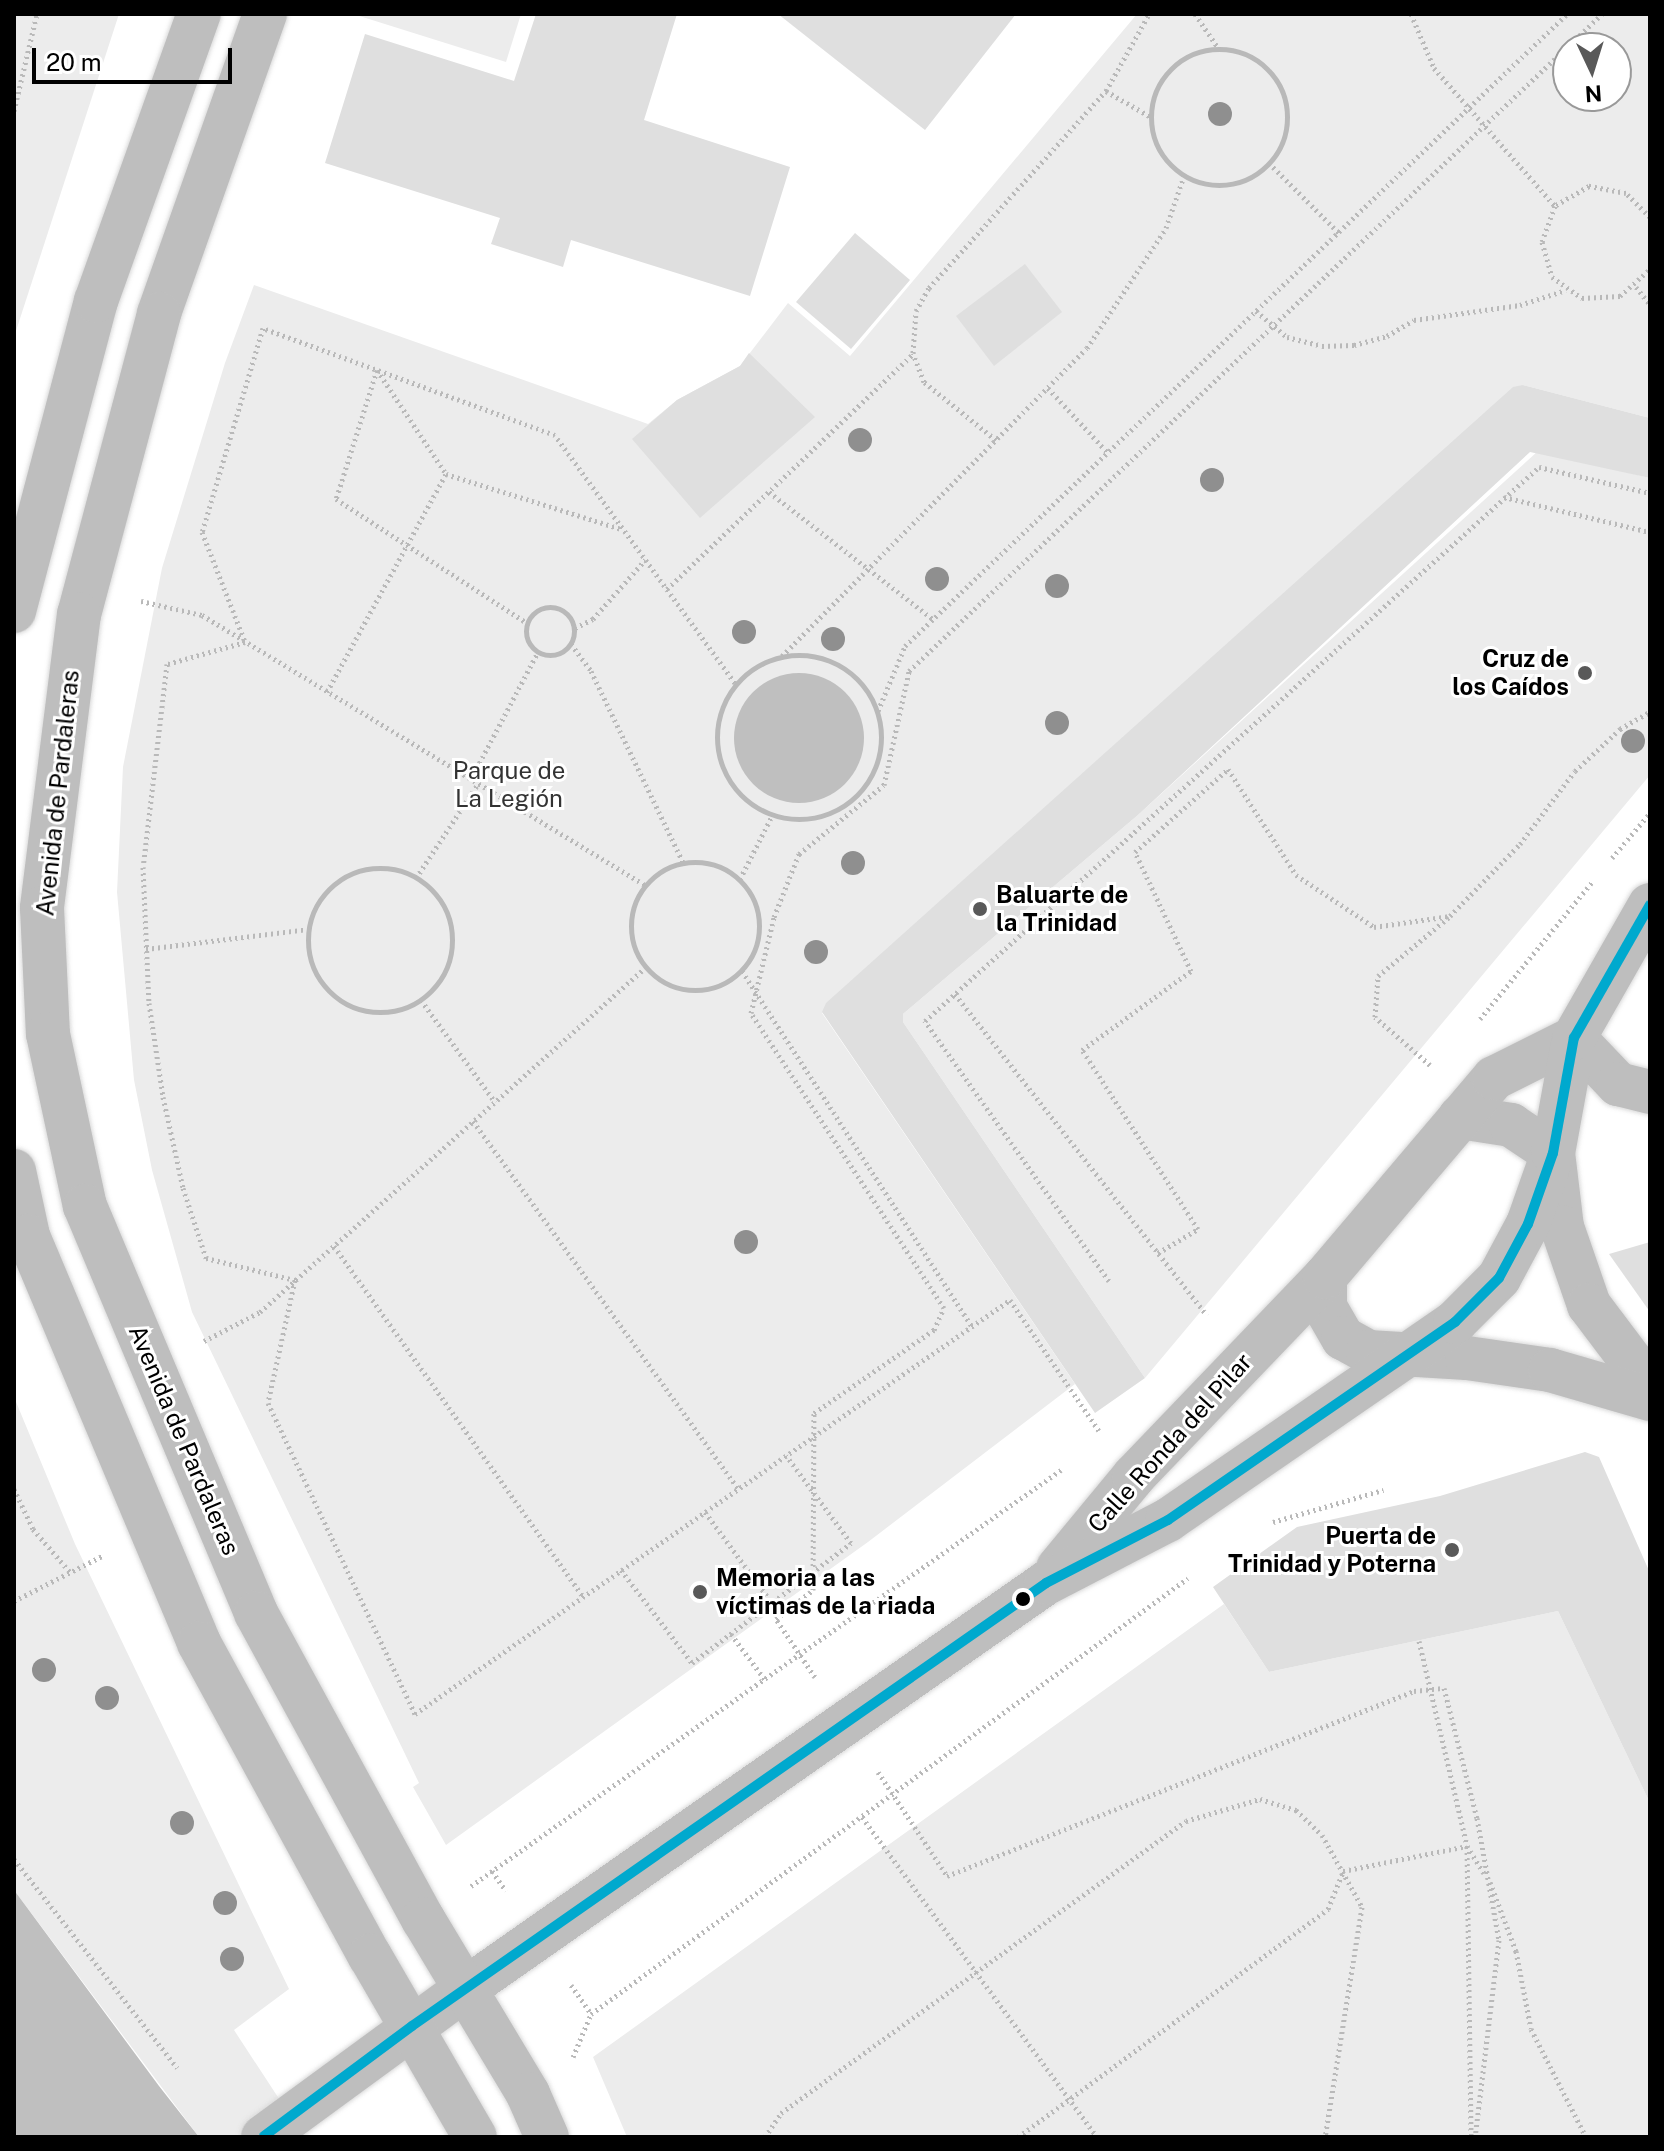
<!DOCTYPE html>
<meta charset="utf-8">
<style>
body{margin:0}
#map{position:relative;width:1664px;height:2151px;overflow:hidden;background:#fff;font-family:"Public Sans",sans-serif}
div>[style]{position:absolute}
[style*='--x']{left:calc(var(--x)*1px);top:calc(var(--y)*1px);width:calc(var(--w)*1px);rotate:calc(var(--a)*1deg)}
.green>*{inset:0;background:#ececec}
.water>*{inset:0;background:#bfbfbf}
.round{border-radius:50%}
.building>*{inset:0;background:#dfdfdf}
.path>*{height:5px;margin-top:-2.5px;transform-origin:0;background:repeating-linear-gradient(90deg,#b9b9b9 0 2px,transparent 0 6px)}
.path>.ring{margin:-2.5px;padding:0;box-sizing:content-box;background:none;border:5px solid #b9b9b9;border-radius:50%}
.roads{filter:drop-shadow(0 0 2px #dbdbdb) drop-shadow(0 0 2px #dbdbdb)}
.minor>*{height:44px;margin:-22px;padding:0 22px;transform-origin:22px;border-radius:22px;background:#bebebe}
.tertiary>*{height:44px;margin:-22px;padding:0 22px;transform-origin:22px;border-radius:22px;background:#bebebe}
.primary>*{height:44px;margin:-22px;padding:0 22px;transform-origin:22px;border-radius:22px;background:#bebebe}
.bus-1>*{height:10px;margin:-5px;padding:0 5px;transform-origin:5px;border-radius:5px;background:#00a9ce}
.trees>*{width:24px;height:24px;margin:-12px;border-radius:50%;background:#8f8f8f}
.dots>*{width:22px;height:22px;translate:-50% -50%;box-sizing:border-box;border:4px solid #fff;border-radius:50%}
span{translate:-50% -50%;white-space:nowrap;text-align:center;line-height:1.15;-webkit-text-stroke:6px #fff;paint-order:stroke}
.poi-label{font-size:24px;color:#000;font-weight:700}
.right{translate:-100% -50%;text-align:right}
.left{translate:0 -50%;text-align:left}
.park-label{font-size:24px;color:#333}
.street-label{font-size:24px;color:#000}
.frame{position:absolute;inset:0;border:16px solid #000;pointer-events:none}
.north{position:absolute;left:1552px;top:32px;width:80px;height:80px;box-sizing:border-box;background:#fff;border:2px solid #999;border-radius:50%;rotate:176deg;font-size:22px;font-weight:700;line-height:32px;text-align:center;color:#000}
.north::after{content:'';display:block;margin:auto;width:28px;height:36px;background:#595959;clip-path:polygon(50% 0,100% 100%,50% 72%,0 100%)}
.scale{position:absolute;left:32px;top:48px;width:200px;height:36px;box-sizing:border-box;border:4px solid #000;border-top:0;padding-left:10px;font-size:24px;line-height:28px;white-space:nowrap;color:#000;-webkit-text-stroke:6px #fff;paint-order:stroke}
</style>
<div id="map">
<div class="green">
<i style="clip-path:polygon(14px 14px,119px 14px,14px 337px)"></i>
<i style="clip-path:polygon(353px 14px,521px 14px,506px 62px)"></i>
<i style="clip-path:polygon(evenodd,1137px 14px,1650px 14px,1650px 418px,1523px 385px,822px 1013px,1075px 1384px,868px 1542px,446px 1845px,413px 1787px,419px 1783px,192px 1312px,152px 1170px,134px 1080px,117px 892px,123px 767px,162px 568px,225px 363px,254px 285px,648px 424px,677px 400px,740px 366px,788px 303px,850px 356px,1137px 14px,1568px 48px,1616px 48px,1616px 96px,1568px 96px,1568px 48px)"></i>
<i style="clip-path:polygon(1538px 451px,1650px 478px,1650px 775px,1145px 1378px,903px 1022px,903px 1014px,1138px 815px)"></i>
<i style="clip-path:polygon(14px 1397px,75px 1544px,289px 1989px,234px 2030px,304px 2137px,199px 2137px,14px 1890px)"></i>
<i style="clip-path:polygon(1224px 1604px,1269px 1672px,1558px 1611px,1650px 1803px,1650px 2137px,627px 2137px,593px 2057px)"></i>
</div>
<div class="water">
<i class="round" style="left:734px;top:673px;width:130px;height:130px"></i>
<i style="clip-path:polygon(14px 1890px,159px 2086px,199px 2137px,14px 2137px)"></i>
</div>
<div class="building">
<i style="clip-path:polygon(536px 14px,677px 14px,644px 120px,790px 167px,750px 296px,571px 240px,563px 267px,491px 244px,500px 218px,325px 163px,365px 34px,514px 81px)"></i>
<i style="clip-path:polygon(778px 14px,1016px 14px,925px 130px)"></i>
<i style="clip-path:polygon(855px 233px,910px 280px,851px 349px,796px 302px)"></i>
<i style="clip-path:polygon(1025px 264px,1062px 312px,994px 366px,956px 316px)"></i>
<i style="clip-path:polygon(749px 353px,815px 417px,700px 518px,632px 439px,677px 400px,740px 366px)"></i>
<i style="clip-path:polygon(1523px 385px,1650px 418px,1650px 478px,1530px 452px,1138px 815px,903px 1014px,903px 1022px,1145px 1378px,1095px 1413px,822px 1012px,826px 1003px,1513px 387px)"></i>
<i style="clip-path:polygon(1650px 1242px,1650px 1312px,1609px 1254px)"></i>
<i style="clip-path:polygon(1585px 1452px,1599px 1457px,1650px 1573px,1650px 1803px,1558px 1611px,1269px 1672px,1213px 1587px,1297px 1527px,1440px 1496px)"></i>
</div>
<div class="path">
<i style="--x:1195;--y:14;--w:42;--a:55.6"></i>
<i style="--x:1411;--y:14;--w:59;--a:66.9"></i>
<i style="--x:1434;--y:68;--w:184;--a:48.8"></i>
<i class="ring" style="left:1151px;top:49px;width:131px;height:131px"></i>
<i style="--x:1106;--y:91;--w:52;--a:30"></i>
<i style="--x:14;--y:111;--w:100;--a:-76.7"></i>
<i style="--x:1269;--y:163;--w:99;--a:45"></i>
<i style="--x:1650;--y:217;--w:34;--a:-135"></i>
<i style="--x:1626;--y:193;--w:38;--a:-169"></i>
<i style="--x:1589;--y:186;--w:39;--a:150"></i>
<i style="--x:1555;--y:206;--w:38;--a:110"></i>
<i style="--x:1542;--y:242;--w:36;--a:74"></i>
<i style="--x:1552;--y:277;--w:37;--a:35"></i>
<i style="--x:1582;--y:298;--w:38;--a:-3"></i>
<i style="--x:1620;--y:296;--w:40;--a:-42"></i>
<i style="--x:1636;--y:287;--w:22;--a:51"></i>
<i style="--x:1256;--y:311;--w:40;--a:40"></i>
<i style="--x:1287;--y:337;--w:36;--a:14"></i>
<i style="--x:1322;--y:346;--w:32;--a:-2"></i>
<i style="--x:1354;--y:345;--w:34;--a:-15"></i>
<i style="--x:1387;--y:336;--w:31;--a:-31"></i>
<i style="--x:1414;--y:320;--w:107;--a:-8.1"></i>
<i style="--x:1520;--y:305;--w:48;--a:-18.1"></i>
<i style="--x:377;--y:370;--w:135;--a:107.6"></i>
<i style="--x:336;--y:499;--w:228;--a:33"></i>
<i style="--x:377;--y:370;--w:125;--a:56.4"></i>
<i style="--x:446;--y:474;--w:184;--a:17.4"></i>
<i style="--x:1048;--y:388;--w:88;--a:47.3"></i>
<i style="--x:996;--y:440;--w:92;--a:-141.1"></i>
<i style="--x:924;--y:382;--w:31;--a:-111"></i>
<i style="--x:913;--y:353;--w:42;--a:-85.9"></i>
<i style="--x:916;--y:311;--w:26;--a:-61"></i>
<i style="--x:929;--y:288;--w:265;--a:-48.1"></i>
<i style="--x:1106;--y:91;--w:88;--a:-60.8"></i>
<i style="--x:769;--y:492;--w:207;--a:37.8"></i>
<i style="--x:1504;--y:497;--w:150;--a:13.5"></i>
<i style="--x:667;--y:589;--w:340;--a:-43.7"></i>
<i style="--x:141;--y:601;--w:63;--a:12.9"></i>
<i style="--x:202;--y:615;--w:519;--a:31.36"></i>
<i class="ring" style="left:526px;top:607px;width:43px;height:43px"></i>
<i style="--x:575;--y:628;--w:20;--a:-27"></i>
<i style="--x:593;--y:619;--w:79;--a:-48.6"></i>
<i style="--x:571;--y:644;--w:34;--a:53"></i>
<i style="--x:591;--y:671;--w:212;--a:64.3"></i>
<i class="ring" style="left:717px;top:655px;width:159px;height:159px"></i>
<i style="--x:782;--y:656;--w:433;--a:-45.3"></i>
<i style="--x:1087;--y:348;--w:144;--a:-56.6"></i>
<i style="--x:1166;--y:228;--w:55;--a:-70.9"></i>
<i style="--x:735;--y:683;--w:306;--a:-126"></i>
<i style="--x:555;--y:435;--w:311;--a:-159.9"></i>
<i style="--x:263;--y:328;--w:213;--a:106.6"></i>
<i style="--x:202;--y:532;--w:118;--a:68.6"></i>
<i style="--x:245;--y:642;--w:81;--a:164.2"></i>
<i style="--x:167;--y:664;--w:204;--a:96.7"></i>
<i style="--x:143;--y:867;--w:136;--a:87.5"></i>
<i style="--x:149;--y:1003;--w:95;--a:81.5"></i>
<i style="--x:163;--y:1097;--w:93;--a:77.6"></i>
<i style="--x:183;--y:1188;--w:74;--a:71.8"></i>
<i style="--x:206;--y:1258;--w:92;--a:13.9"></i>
<i style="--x:295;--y:1280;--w:126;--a:102.4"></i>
<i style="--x:268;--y:1403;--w:344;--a:64.7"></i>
<i style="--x:415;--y:1714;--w:725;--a:-34.83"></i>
<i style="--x:1010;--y:1300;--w:158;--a:55.8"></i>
<i style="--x:327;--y:692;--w:248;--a:-61.4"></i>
<i style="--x:878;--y:711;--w:70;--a:-67.4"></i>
<i style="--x:905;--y:646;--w:915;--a:-43.67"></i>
<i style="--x:471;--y:779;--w:144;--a:-62.2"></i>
<i style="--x:1612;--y:858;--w:59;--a:-49.8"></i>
<i class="ring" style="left:631px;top:862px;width:123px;height:123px"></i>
<i class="ring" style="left:308px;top:868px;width:139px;height:139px"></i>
<i style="--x:416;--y:878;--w:113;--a:-56.6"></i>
<i style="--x:740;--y:879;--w:71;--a:-63.1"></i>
<i style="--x:146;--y:949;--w:163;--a:-7"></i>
<i style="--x:742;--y:971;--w:423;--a:57.1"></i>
<i style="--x:955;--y:994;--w:408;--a:51.9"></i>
<i style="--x:421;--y:1000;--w:126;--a:54"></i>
<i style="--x:1480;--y:1019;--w:178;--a:-50.7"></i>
<i style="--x:1430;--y:1065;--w:73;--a:-138.9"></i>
<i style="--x:1375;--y:1017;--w:41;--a:-85.8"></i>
<i style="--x:1378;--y:976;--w:92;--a:-39.7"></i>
<i style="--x:473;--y:1121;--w:453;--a:54.2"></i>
<i style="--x:334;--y:1246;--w:430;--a:54.6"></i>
<i style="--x:1158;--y:1253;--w:47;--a:-31"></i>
<i style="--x:1198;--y:1229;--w:213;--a:-122.9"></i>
<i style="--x:1082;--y:1050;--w:135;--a:-35.9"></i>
<i style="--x:1191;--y:971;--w:132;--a:-115.2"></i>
<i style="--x:1135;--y:852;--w:125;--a:-41.7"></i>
<i style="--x:1228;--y:769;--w:126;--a:57.3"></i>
<i style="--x:1296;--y:875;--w:94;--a:33.7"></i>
<i style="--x:1374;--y:927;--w:77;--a:-8.2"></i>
<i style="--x:1450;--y:916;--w:100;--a:-45.8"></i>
<i style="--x:1520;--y:844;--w:91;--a:-53"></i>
<i style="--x:1575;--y:771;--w:62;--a:-43"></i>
<i style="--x:1620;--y:729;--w:34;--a:-30"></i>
<i style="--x:1109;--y:1281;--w:319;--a:-125.3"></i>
<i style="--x:925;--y:1021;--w:827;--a:-42.06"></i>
<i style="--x:1539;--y:467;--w:114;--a:13.2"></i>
<i style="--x:204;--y:1341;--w:63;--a:-27.4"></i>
<i style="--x:260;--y:1312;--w:516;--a:-41.78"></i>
<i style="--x:14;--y:1489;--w:44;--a:64.6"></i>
<i style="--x:33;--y:1529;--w:57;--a:49.3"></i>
<i style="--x:705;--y:1512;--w:113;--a:53.6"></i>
<i style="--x:1273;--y:1522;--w:115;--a:-16.2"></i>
<i style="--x:621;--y:1570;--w:117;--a:52.6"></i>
<i style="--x:692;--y:1663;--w:199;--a:-37"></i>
<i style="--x:851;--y:1543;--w:109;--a:-126.5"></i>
<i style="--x:14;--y:1601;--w:99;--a:-27.1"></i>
<i style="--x:731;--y:1634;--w:59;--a:53.3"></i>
<i style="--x:1419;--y:1641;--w:211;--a:76.8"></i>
<i style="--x:1467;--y:1846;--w:291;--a:89.2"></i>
<i style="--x:815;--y:1677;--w:70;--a:-123.9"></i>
<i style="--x:776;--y:1619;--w:47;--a:-38.1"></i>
<i style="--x:813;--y:1590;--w:177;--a:-89.7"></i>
<i style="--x:814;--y:1413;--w:146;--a:-34.7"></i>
<i style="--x:934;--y:1330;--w:24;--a:-66"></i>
<i style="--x:944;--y:1308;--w:353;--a:-123.2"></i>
<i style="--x:751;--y:1013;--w:99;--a:-76.5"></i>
<i style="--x:774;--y:917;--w:68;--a:-68.4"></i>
<i style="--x:799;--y:854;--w:109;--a:-39.1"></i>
<i style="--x:884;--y:785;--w:117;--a:-77.6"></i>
<i style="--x:909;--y:671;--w:955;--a:-43.47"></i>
<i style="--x:878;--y:1772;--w:125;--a:56.4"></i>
<i style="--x:947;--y:1876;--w:502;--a:-21.61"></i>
<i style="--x:1414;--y:1691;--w:30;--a:-6"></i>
<i style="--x:1444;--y:1688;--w:134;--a:75.8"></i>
<i style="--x:1477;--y:1818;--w:124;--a:79.8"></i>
<i style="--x:1499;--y:1940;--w:198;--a:96.9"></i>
<i style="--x:862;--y:1817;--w:397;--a:53.7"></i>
<i style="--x:14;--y:1859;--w:265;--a:52"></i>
<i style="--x:492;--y:1871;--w:24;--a:55"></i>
<i style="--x:1343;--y:1871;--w:126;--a:-11.4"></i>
<i style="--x:1467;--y:1846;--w:32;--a:58"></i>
<i style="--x:1490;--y:1882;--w:74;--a:69.4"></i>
<i style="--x:1516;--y:1951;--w:79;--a:79.1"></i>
<i style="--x:1531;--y:2029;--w:121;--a:63"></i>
<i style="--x:471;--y:1886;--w:722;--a:-35.19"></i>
<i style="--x:571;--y:1985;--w:35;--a:55"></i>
<i style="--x:573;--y:2057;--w:47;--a:-67.3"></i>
<i style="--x:591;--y:2014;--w:739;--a:-36.14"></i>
<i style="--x:765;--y:2137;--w:29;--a:-56"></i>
<i style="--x:781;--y:2113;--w:499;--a:-35.8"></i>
<i style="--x:1186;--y:1821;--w:77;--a:-16.6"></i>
<i style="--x:1260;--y:1799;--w:38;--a:17"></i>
<i style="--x:1296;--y:1810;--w:36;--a:44"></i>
<i style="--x:1322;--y:1835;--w:82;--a:60.9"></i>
<i style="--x:1362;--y:1907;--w:233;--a:99.1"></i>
<i style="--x:1018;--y:2137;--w:385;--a:-36.3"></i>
<i style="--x:1328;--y:1909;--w:40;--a:-68"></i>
</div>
<div class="roads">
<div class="minor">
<i style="--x:1574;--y:1038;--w:64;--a:46.3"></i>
<i style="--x:1618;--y:1084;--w:33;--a:14"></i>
<i style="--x:1460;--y:1117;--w:52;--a:8.9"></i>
<i style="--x:1511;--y:1125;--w:50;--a:33.7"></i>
<i style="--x:1553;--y:1153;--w:75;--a:83.1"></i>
<i style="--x:1562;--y:1227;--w:83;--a:70.9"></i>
<i style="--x:1589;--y:1305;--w:101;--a:53"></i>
<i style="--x:1325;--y:1277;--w:30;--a:90"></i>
<i style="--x:1325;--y:1307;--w:36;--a:60"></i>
<i style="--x:1343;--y:1338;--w:29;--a:29"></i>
<i style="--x:1368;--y:1352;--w:99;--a:3.5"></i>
<i style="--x:1467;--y:1358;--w:84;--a:8.2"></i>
<i style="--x:1550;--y:1370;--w:104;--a:16.2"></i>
<i style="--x:1058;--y:1568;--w:119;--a:-50.4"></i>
<i style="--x:1134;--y:1476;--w:276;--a:-46.2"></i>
<i style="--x:1325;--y:1277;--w:261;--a:-49.7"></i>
<i style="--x:1494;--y:1078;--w:89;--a:-26.6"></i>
<i style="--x:465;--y:1989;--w:709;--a:-34.95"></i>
<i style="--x:1046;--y:1583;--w:137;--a:-27.3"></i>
<i style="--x:1168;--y:1520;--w:349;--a:-34.6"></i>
<i style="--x:1455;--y:1322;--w:62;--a:-45"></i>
<i style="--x:1499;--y:1278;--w:61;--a:-61.8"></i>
<i style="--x:1528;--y:1224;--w:75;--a:-70.6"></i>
<i style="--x:1553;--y:1153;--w:117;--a:-79.7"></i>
<i style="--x:1574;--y:1038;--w:153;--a:-60.3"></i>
</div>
<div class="tertiary">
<i style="--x:263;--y:2137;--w:250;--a:-36.2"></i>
</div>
<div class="primary">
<i style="--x:265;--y:14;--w:318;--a:109.5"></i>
<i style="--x:159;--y:314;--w:310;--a:104.9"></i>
<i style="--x:79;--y:614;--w:296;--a:97.2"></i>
<i style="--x:42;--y:908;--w:126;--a:87.3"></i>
<i style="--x:48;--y:1034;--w:176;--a:77.9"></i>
<i style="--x:85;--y:1206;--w:441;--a:67.2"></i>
<i style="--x:256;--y:1613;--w:349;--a:61.4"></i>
<i style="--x:423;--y:1919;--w:204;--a:59"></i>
<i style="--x:528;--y:2094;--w:47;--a:66.2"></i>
<i style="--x:14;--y:611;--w:321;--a:-75.2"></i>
<i style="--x:96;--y:301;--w:305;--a:-70.3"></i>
<i style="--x:14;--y:1171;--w:66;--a:77.8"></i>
<i style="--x:28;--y:1236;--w:441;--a:67.2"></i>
<i style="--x:199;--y:1643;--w:357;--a:61.4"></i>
<i style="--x:370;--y:1956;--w:209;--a:59.9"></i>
</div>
</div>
<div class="bus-1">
<i style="--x:264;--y:2136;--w:184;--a:-36.6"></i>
<i style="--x:412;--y:2026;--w:773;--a:-34.94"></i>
<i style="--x:1046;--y:1583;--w:137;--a:-27.3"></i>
<i style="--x:1168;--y:1520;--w:349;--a:-34.6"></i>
<i style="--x:1455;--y:1322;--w:62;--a:-45"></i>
<i style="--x:1499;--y:1278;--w:61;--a:-61.8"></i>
<i style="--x:1528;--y:1224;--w:75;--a:-70.6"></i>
<i style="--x:1553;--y:1153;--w:117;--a:-79.7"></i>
<i style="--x:1574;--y:1038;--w:153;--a:-60.3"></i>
</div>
<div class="trees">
<i style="left:1220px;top:114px"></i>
<i style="left:860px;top:440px"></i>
<i style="left:1212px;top:480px"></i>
<i style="left:937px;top:579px"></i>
<i style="left:1057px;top:586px"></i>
<i style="left:744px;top:632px"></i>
<i style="left:833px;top:639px"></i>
<i style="left:1057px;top:723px"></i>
<i style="left:1633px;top:741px"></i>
<i style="left:853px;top:863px"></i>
<i style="left:816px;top:952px"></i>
<i style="left:746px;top:1242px"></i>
<i style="left:44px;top:1670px"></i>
<i style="left:107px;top:1698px"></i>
<i style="left:182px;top:1823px"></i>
<i style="left:225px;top:1903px"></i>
<i style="left:232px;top:1959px"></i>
</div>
<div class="dots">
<i style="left:1585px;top:673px;background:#595959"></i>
<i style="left:980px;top:909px;background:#595959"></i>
<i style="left:1452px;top:1550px;background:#595959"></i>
<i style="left:700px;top:1592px;background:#595959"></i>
<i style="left:1023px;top:1599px;background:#000"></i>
</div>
<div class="poi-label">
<span class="right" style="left:1569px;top:673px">Cruz de<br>los Caídos</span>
<span class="left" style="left:996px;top:909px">Baluarte de<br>la Trinidad</span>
<span class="right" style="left:1436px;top:1550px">Puerta de<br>Trinidad y Poterna</span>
<span class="left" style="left:716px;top:1592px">Memoria a las<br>víctimas de la riada</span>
</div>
<div class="park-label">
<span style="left:509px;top:785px">Parque de<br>La Legión</span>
</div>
<div class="street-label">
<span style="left:58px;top:793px;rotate:-84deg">Avenida de Pardaleras</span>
<span style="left:184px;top:1440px;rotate:67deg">Avenida de Pardaleras</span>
<span style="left:1170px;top:1443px;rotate:-48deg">Calle Ronda del Pilar</span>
</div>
<div class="frame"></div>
<div class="north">N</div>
<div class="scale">20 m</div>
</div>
